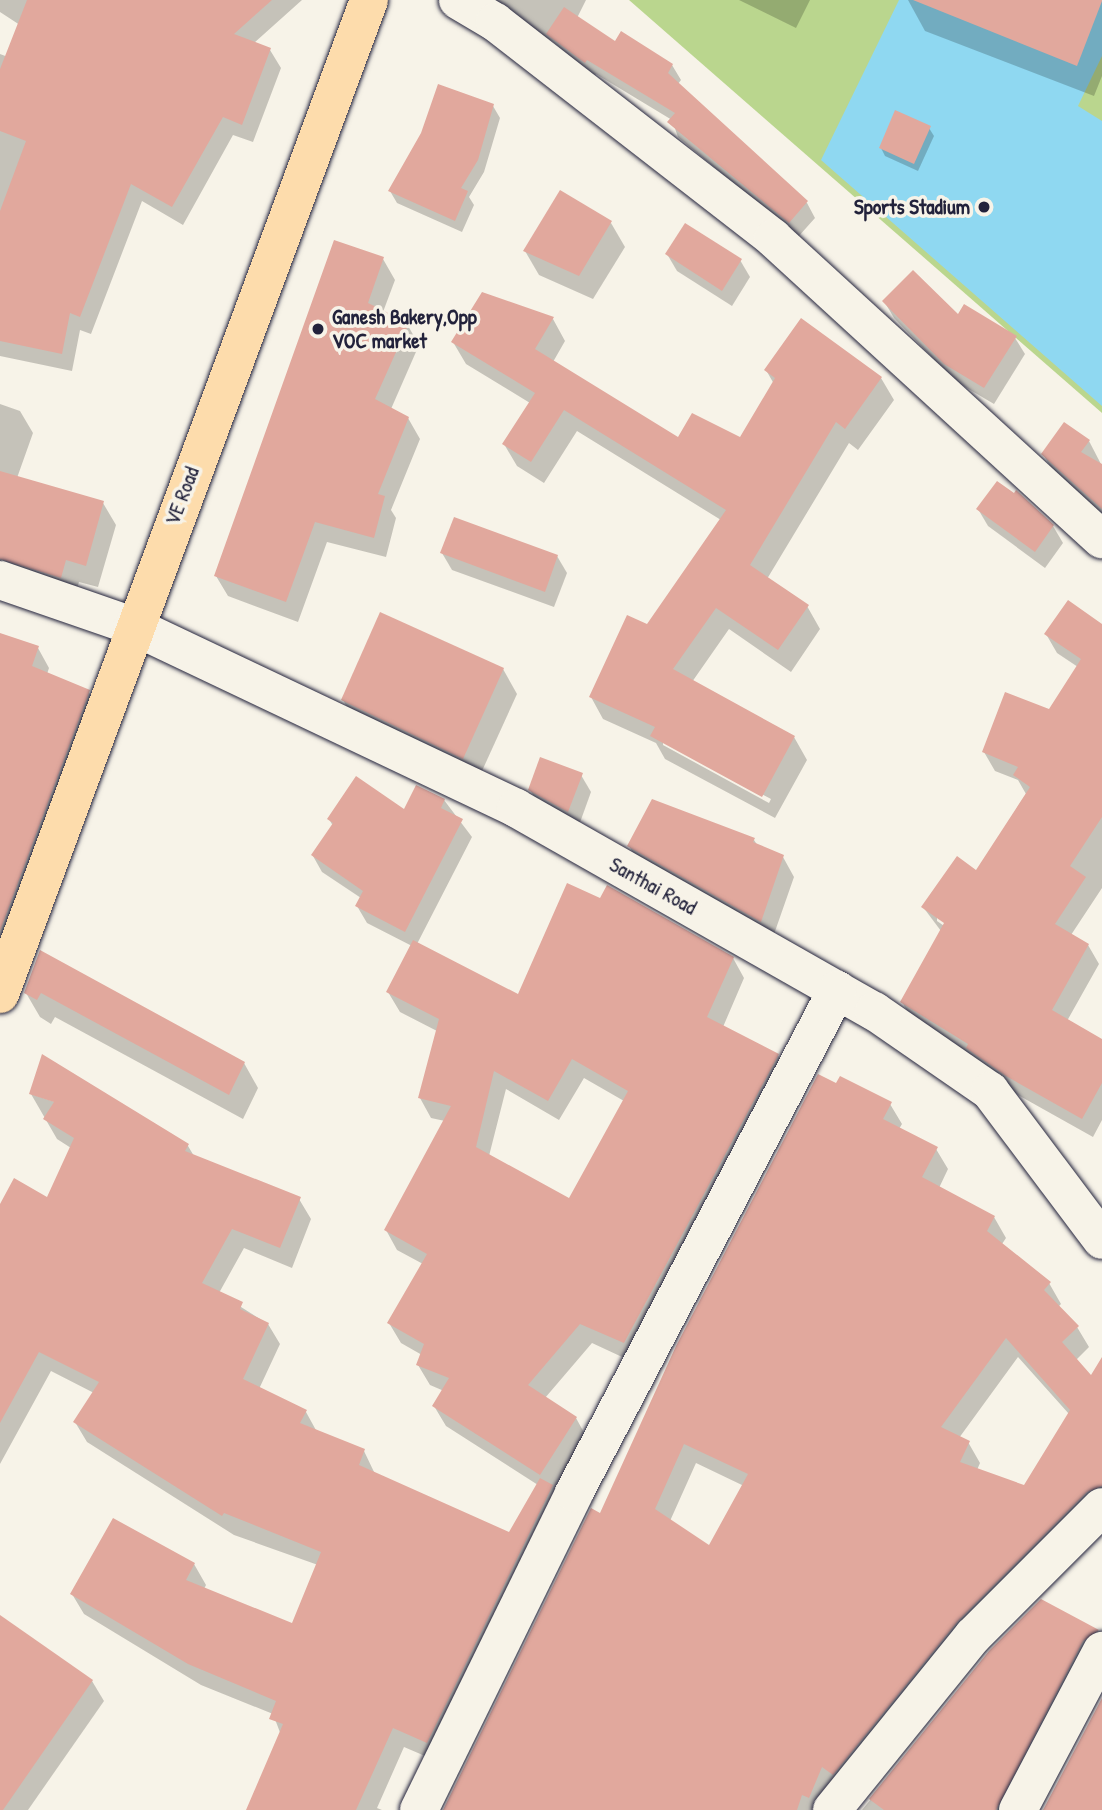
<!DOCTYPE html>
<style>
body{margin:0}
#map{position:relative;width:1102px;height:1810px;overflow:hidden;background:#f7f3e8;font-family:"Patrick Hand",sans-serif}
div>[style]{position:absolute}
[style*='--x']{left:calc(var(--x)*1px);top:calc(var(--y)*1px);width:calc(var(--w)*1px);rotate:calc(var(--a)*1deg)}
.green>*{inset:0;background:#bad68e}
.water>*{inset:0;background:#8fd8f1}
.shadow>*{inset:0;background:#0003}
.building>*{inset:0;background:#e1a89d}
.roads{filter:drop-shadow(0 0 2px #22223b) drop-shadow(0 0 2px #22223b)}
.minor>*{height:38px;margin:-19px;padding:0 19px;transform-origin:19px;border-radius:19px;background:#f7f3e8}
.major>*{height:38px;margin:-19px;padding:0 19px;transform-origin:19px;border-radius:19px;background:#fddcac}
.dots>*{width:19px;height:19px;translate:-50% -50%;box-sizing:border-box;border:4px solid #f7f3e8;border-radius:50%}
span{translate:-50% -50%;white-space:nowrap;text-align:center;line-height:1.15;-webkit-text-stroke:7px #f7f3e8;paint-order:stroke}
.poi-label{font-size:21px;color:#22223b;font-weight:700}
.right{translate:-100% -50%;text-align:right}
.left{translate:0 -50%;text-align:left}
.street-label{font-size:21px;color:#22223b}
</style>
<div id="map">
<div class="green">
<i style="clip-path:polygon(629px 0,1102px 0,1102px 413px)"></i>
</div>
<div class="water">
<i style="clip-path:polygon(899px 0,1102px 0,1102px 56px,1078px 106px,1102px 121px,1102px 406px,821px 160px)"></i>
</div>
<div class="shadow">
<i style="clip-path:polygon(0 0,302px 0,254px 43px,270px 50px,281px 68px,253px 142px,233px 135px,183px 225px,142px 201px,91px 334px,80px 330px,72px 371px,0 356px,0 54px,121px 99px,124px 93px,0 12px)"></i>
<i style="clip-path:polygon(476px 0,586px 0,577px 18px,616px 43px,672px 65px,681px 80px,678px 84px,807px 203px,815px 218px,798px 237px,678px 137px,672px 120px,596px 74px,594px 77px,552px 41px)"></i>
<i style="clip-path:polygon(739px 0,810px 0,796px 28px)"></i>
<i style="clip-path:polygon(908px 0,1102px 0,1102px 76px,1094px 96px,925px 31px)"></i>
<i style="clip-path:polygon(493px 106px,500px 118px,484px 172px,469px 197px,474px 205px,462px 232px,397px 203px,390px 191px)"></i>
<i style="clip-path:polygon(929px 128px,934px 136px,918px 171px,885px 156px,881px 148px)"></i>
<i style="clip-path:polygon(611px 223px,625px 247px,593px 299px,539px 275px,525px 251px)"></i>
<i style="clip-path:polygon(667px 254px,740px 260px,750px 277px,732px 306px,677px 271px)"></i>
<i style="clip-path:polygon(383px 259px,395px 280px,383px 312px,407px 324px,419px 345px,391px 409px,408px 418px,420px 439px,391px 510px,396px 518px,386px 557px,327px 542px,298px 622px,228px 596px,216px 576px)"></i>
<i style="clip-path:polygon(884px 301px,958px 317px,1015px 338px,1025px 354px,994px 404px,955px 381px,894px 318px)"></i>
<i style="clip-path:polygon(evenodd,553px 319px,565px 341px,553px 362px,679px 439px,741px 439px,774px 384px,766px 370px,881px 378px,894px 400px,858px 450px,849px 443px,767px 579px,807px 606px,820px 629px,791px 672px,729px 629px,692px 682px,794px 737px,807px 760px,775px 818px,665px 759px,656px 743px,603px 719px,591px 697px,647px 627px,721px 520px,577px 431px,544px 483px,517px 466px,504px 444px,530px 403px,466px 364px,453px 342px,553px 319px,663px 741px,771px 799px,769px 803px,663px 745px,663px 741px)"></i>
<i style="clip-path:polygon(0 404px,20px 411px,33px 433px,17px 478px,103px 503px,116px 525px,98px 587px,79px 582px,74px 599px,0 580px)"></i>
<i style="clip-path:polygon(1089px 441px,1102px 466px,1102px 518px,1054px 473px,1043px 454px)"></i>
<i style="clip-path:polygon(978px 509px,1053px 526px,1063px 543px,1045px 568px,988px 526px)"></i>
<i style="clip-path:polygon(442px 553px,557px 556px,567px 573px,554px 607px,452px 570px)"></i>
<i style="clip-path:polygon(evenodd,1102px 626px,1102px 888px,1071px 935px,1088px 945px,1099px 964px,1067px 1021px,1102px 1041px,1102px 1120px,1093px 1137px,1018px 1095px,913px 1021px,902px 1002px,941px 931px,923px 907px,976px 872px,1026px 794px,1018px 780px,995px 771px,984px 752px,1050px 711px,1078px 667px,1057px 653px,1046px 634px,1102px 626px,937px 916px,952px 927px,950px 930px,937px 921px,937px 916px)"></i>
<i style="clip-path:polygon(0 635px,38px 648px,49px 668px,47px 674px,88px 691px,100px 711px,0 980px)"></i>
<i style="clip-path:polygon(503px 669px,517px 694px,477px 782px,357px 724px,343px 700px)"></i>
<i style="clip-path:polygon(581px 775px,591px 792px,578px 828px,540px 806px,530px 790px)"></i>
<i style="clip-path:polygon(evenodd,444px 800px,472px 837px,417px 944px,519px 996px,733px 958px,744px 978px,723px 1027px,778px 1055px,789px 1075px,635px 1363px,592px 1343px,545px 1398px,576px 1418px,587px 1438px,439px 1762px,404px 1747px,377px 1808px,382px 1810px,248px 1810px,281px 1735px,273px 1714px,201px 1685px,84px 1614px,72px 1594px,194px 1564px,206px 1585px,204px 1589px,293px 1625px,318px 1565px,234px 1535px,87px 1442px,75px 1422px,94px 1393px,51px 1371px,0 1464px,0 1210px,48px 1199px,71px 1148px,57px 1139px,31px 1094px,188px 1146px,194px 1156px,299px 1199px,311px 1219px,292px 1268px,244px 1248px,219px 1293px,268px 1324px,280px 1344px,259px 1389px,306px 1412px,317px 1432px,364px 1451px,375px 1474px,509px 1535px,538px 1485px,446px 1426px,434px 1406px,444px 1391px,430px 1385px,418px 1365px,422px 1355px,401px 1343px,389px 1323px,423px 1264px,397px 1250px,386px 1230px,445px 1121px,431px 1118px,420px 1098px,437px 1031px,400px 1012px,388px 992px,412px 946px,367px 923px,357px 906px,361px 898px,322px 872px,313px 856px,333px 826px,329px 819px,405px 812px,444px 800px,584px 1078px,624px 1101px,570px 1201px,489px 1156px,506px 1089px,559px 1120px,584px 1078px)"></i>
<i style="clip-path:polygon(754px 840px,758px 846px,783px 857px,794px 877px,772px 940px,641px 866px,629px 846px)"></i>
<i style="clip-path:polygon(41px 952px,244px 1063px,258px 1088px,243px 1119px,55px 1017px,51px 1024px,40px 1017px,26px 993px)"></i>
<i style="clip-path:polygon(evenodd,837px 1085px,890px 1104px,902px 1124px,899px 1129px,936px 1149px,948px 1169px,939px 1188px,994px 1217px,1006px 1238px,1002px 1244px,1049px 1283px,1061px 1304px,1058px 1307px,1077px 1327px,1089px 1347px,1076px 1360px,1102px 1390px,1102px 1511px,832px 1810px,445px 1810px,837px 1085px,1018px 1357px,1069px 1414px,1024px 1487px,977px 1470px,980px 1463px,968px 1442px,959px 1438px,1018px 1357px,837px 1085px,696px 1463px,744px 1486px,709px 1547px,670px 1521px,696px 1463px)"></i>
<i style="clip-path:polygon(1041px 1601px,1098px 1631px,1102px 1638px,1015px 1810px,862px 1810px,991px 1652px)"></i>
<i style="clip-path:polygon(0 1617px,92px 1681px,104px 1701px,28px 1810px,0 1810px)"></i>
</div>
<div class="building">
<i style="clip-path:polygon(27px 0,272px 0,234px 34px,271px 48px,242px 125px,223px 117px,172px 207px,131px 184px,80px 317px,70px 313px,62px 354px,0 341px,0 211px,26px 141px,0 131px,0 69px)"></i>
<i style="clip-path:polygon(913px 0,1102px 0,1102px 1px,1077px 66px)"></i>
<i style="clip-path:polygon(564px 7px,615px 41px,621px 31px,673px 64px,668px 73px,808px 201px,789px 223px,667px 122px,675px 113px,587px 60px,585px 63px,546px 34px)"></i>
<i style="clip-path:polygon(438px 84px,494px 104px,478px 160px,461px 188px,468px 191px,455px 221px,388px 191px,421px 133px)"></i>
<i style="clip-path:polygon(895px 110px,931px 126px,914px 164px,879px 148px)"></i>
<i style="clip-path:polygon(560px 190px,612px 221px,579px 276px,523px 251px)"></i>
<i style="clip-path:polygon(685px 223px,742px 259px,722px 291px,665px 254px)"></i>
<i style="clip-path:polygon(334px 240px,384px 257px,368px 303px,409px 323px,375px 399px,409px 417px,378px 494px,385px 496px,374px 538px,315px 522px,286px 602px,214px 576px)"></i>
<i style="clip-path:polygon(913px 270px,958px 314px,964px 304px,1017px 336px,984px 388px,944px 364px,882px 301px)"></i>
<i style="clip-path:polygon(482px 292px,554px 317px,535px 349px,678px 437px,692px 413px,740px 437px,775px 378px,764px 370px,801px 318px,882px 377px,845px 429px,836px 422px,750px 565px,809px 605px,778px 650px,716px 608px,673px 669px,795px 736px,762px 797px,650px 736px,655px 727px,589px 697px,627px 615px,647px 624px,726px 510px,564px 410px,531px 462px,502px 444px,535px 393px,451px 342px)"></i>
<i style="clip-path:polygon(1064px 422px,1090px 440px,1081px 452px,1102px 464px,1102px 509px,1041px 454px)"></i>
<i style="clip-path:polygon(0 471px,104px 501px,86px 566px,66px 560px,61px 578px,0 559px)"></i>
<i style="clip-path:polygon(997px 481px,1014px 493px,1016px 490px,1054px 525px,1035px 552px,976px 509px)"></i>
<i style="clip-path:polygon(454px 517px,558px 555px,545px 592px,440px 553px)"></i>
<i style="clip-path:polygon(1068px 600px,1102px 624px,1102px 817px,1070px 866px,1086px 877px,1055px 924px,1089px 944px,1052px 1010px,1102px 1039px,1102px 1083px,1082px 1119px,1006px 1076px,966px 1048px,968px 1044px,900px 1002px,944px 923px,921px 907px,957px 856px,976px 870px,1030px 787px,1013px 775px,1018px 767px,982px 752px,1005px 692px,1049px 709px,1081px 659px,1044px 634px)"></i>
<i style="clip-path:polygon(380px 612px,504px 668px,463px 759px,341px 700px)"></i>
<i style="clip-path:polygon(0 633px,39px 646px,32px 666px,90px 690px,0 931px)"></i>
<i style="clip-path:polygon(540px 757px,583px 773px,568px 812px,528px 790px)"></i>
<i style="clip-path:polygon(356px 776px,404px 809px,416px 785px,445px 799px,441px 808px,463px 819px,405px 932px,355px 906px,363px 891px,311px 855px,333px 823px,327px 819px)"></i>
<i style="clip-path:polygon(652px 799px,755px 838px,753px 842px,784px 855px,761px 922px,627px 846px)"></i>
<i style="clip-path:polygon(evenodd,567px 883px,600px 898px,607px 885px,734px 957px,707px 1017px,779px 1054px,624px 1343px,580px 1324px,528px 1385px,577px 1417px,540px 1475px,432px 1406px,449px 1378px,416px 1365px,424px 1344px,387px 1323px,427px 1254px,384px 1230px,451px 1106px,418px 1098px,439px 1019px,386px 992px,413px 940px,518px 994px,567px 883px,572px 1059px,628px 1091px,569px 1198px,476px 1147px,494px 1071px,548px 1101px,572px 1059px)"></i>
<i style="clip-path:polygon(40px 950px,245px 1062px,229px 1095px,41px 993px,37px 1000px,24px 993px)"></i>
<i style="clip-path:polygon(42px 1054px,189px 1144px,185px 1151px,301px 1197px,280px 1248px,232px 1229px,202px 1283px,243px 1302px,240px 1309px,269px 1323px,243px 1379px,307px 1410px,300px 1423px,365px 1449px,359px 1465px,509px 1532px,540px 1478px,553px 1485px,427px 1743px,393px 1728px,356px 1810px,246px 1810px,283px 1724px,269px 1719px,276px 1701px,188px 1664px,70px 1594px,113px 1518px,195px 1563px,186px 1580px,292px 1623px,321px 1552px,224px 1513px,222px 1516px,73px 1422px,99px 1382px,39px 1352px,0 1423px,0 1204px,14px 1178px,47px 1197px,74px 1138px,43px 1119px,54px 1102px,29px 1094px)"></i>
<i style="clip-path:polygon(evenodd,818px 1074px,836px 1083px,840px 1076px,892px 1102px,883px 1119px,938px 1147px,922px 1177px,995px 1216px,987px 1231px,1051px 1282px,1044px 1290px,1079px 1326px,1062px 1342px,1091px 1375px,1102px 1357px,1102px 1486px,1087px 1492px,958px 1621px,833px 1775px,822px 1767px,809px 1798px,802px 1795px,797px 1810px,443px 1810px,591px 1508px,600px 1513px,676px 1346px,818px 1074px,1006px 1338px,1070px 1410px,1024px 1485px,960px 1462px,970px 1441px,941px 1427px,1006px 1338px,818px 1074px,684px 1444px,748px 1474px,709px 1545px,655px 1509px,684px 1444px)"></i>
<i style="clip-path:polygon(1041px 1599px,1099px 1630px,1083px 1641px,996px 1810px,884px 1810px,869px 1799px,989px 1651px)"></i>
<i style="clip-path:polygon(0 1615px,93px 1680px,3px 1810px,0 1810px)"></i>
<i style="clip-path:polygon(1102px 1698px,1102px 1810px,1043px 1810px)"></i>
</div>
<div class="roads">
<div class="minor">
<i style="--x:458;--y:0;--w:43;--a:30.7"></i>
<i style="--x:495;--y:22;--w:352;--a:37.8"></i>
<i style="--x:773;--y:238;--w:446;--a:42.5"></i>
<i style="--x:0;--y:580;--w:141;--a:19.1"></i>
<i style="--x:133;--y:626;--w:424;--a:25.4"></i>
<i style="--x:516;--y:808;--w:412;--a:29.6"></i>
<i style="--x:874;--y:1011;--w:141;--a:34.6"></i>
<i style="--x:990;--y:1091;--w:186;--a:53.1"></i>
<i style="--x:419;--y:1810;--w:353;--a:-63.9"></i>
<i style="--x:574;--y:1493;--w:568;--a:-62.4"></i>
<i style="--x:832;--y:1810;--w:224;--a:-51"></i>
<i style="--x:973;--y:1636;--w:182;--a:-45"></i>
<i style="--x:1018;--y:1810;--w:180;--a:-62.2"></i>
</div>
<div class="major">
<i style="--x:0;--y:994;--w:1060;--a:-69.63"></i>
</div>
</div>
<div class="dots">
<i style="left:984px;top:207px;background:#22223b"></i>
<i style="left:318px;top:329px;background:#22223b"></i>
</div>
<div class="poi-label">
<span class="right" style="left:970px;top:207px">Sports Stadium</span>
<span class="left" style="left:332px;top:329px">Ganesh Bakery,Opp<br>VOC market</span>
</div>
<div class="street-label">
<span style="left:182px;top:496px;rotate:-69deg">VE Road</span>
<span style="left:653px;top:886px;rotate:29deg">Santhai Road</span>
</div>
</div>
